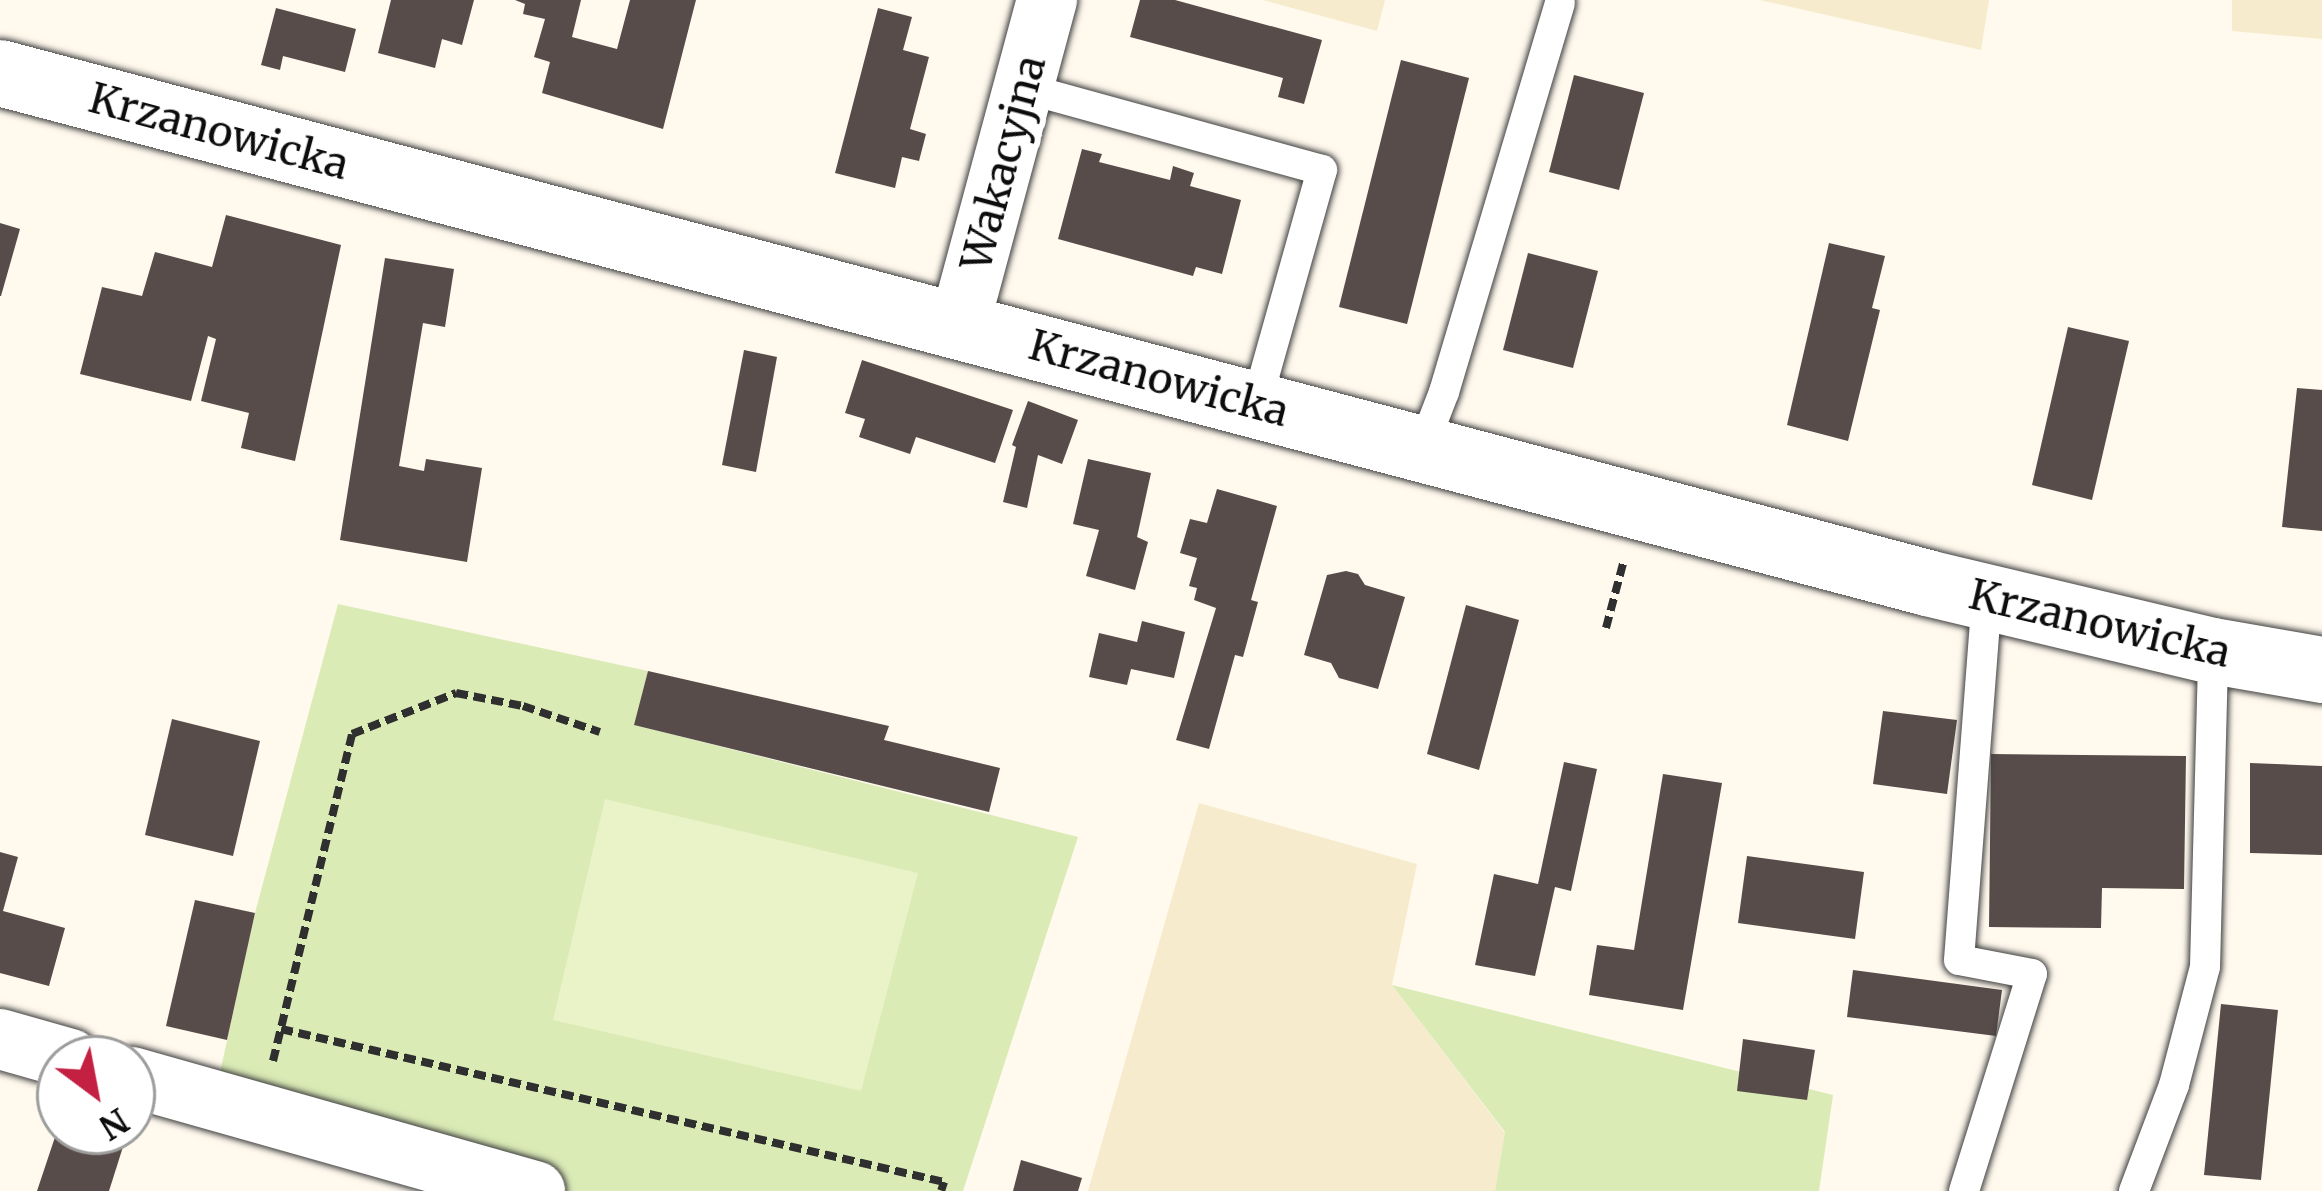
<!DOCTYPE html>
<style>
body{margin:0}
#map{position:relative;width:2322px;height:1191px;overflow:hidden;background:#fff9ee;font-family:Merriweather,serif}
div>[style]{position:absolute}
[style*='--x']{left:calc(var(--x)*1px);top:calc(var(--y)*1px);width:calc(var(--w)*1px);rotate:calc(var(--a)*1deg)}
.farmland>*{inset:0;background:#f6eccd}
.green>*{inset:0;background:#daebb6}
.pitch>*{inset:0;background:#eaf2c8}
.building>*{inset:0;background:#574c49}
.path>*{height:8px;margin-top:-4px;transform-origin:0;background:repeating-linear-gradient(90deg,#2f2f2f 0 12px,transparent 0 18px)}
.roads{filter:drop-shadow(0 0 3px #404040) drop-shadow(0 0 3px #404040)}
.service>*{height:30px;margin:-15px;padding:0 15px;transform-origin:15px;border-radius:15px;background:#fff}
.minor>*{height:60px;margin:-30px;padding:0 30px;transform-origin:30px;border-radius:30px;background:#fff}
.tertiary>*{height:66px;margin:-33px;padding:0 33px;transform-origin:33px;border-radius:33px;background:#fff}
span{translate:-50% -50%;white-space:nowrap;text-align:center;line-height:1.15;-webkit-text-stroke:12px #fff;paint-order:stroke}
.street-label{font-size:42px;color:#0d0d0d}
.north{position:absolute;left:36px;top:1035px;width:120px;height:120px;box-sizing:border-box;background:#fff;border:3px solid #9e9e9e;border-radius:50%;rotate:148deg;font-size:33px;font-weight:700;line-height:48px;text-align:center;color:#0d0d0d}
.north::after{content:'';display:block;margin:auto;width:42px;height:54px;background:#c32042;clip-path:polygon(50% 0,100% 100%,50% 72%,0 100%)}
</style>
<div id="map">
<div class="farmland">
<i style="clip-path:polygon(1263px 0,1385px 0,1377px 31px)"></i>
<i style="clip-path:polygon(1760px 0,1989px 0,1981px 50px)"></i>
<i style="clip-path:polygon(2232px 0,2322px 0,2322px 39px,2232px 31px)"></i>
<i style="clip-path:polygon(1199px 803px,1417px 864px,1392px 985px,1505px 1133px,1495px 1191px,1088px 1191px)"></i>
</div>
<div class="green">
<i style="clip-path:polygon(338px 604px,648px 671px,635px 725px,1078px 837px,963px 1191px,535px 1191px,214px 1100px,255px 913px)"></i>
<i style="clip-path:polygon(1392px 985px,1833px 1095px,1819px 1191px,1495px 1191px,1505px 1132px)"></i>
</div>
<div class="pitch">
<i style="clip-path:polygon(605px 799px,918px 873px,861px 1091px,553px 1020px)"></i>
</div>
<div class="building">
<i style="clip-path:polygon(391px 0,474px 0,462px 45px,442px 39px,435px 68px,378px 53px)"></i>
<i style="clip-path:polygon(515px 0,581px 0,572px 37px,617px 49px,630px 0,696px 0,663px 129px,542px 93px,550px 62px,534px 57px,545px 19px,523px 14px,525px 4px)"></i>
<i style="clip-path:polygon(1140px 0,1175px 0,1322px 40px,1304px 104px,1278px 97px,1283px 78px,1130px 37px)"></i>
<i style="clip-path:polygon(276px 8px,356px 29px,345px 72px,283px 56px,280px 70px,261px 65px)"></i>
<i style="clip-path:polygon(878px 8px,912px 17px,903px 50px,929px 57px,910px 129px,926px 134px,919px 161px,902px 157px,895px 188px,835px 173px)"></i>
<i style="clip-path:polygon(1401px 60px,1469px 78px,1407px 324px,1339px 307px)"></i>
<i style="clip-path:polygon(1574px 75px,1644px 93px,1619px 190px,1549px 172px)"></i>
<i style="clip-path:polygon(1082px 149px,1102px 154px,1099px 162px,1170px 180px,1173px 166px,1194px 173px,1190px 186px,1241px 200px,1222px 274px,1196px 267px,1193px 276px,1058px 239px)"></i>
<i style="clip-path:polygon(226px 215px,341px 245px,295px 461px,241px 448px,249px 413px,201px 401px,216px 339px,208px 336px,191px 401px,80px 374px,102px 287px,142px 296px,155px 252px,212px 267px)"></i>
<i style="clip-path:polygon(0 223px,20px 229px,1px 296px,0 296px)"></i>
<i style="clip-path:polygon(1829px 243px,1885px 256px,1872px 308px,1880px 310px,1848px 441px,1787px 425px)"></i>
<i style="clip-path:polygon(1528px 253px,1598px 271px,1573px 368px,1503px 350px)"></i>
<i style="clip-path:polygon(385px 258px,454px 269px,445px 327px,423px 323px,399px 466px,424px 471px,426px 459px,482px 468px,467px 562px,340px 540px)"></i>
<i style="clip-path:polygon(2068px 327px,2129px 341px,2092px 500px,2032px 485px)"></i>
<i style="clip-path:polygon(744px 350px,777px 357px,756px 472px,722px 465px)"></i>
<i style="clip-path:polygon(862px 360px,1013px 410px,995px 463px,916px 437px,910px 454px,859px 437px,865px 419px,845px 413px)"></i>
<i style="clip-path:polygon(2297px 388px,2322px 390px,2322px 531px,2282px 527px)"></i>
<i style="clip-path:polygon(1028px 401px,1078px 420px,1062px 464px,1038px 455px,1027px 508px,1003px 502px,1016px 447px,1012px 445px)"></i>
<i style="clip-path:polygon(1088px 459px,1151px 473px,1137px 537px,1148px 542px,1135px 590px,1086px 576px,1099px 530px,1073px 524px)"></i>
<i style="clip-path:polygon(1217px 489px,1277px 506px,1251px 600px,1258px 602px,1243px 657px,1235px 655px,1209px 749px,1176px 740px,1216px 608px,1194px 600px,1197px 588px,1189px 586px,1197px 558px,1180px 553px,1190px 519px,1207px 523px)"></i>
<i style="clip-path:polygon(1346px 571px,1358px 574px,1365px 585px,1405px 597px,1378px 689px,1339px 678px,1331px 663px,1304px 655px,1327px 575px)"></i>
<i style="clip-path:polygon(1466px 605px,1519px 620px,1479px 770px,1427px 754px)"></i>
<i style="clip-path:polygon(1142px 621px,1185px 632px,1174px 678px,1131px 669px,1127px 685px,1089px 677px,1099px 633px,1137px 642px)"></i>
<i style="clip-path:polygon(648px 671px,889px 726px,884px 740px,1000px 768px,989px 812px,634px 725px)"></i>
<i style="clip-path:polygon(1883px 711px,1957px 720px,1947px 794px,1873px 784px)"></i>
<i style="clip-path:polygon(172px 719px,260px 741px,233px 856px,145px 835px)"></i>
<i style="clip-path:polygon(1991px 754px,2186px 756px,2184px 889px,2102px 888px,2101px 928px,1989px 927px)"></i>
<i style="clip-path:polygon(1564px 762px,1597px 769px,1571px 891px,1555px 887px,1535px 976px,1475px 965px,1494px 874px,1538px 884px)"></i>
<i style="clip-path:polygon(2250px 763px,2322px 766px,2322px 855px,2250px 853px)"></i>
<i style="clip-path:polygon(1663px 774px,1722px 783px,1683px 1010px,1589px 995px,1597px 945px,1634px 950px)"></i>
<i style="clip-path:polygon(0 852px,18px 857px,3px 911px,65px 928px,49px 986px,0 973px)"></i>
<i style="clip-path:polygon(1747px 856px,1864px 872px,1855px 939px,1738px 923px)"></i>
<i style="clip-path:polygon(195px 900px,255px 913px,227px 1040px,166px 1026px)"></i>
<i style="clip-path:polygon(1853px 970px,2002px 990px,1996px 1036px,1847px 1017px)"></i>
<i style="clip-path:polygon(2221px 1004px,2278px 1010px,2261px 1180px,2204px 1175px)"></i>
<i style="clip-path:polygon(1743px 1039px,1815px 1050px,1807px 1100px,1737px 1091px)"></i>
<i style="clip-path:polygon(57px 1131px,128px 1131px,109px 1191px,37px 1191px)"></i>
<i style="clip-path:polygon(1021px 1160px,1082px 1178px,1078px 1191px,1013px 1191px)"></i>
</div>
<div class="path">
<i style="--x:1606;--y:628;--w:70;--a:-75.2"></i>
<i style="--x:281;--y:1029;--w:680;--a:12.99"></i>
<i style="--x:944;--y:1182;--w:9;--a:108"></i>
<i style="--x:273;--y:1061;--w:336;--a:-76.4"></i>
<i style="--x:352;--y:734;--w:112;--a:-21.5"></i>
<i style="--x:456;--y:693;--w:68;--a:11"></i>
<i style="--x:523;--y:706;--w:81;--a:18.7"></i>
</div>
<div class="roads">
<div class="service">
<i style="--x:1024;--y:88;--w:309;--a:15.4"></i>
<i style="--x:1322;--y:170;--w:244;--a:105.7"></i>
<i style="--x:1422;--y:449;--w:61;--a:-68.9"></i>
<i style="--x:1444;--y:392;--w:406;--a:-73.4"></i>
<i style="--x:1964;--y:1191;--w:227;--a:-72.6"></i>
<i style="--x:2032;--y:974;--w:74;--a:-169.1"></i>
<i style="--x:1959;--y:960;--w:364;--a:-85.6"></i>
<i style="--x:2134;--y:1191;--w:113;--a:-69.3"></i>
<i style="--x:2174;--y:1085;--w:122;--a:-75.3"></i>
<i style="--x:2205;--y:967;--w:316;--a:-88.5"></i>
</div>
<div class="minor">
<i style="--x:959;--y:326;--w:338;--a:-74.9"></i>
<i style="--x:0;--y:1039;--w:73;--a:15.9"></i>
<i style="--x:132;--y:1077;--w:419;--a:15.8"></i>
</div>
<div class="tertiary">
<i style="--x:0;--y:73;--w:1993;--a:14.82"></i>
<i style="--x:1927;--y:583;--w:294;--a:13.4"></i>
<i style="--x:2213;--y:651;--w:111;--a:9.9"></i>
</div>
</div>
<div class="street-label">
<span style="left:219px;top:131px;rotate:15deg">Krzanowicka</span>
<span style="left:1003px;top:163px;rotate:-75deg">Wakacyjna</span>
<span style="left:1159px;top:378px;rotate:15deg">Krzanowicka</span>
<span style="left:2100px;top:623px;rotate:13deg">Krzanowicka</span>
</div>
<div class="north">N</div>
</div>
